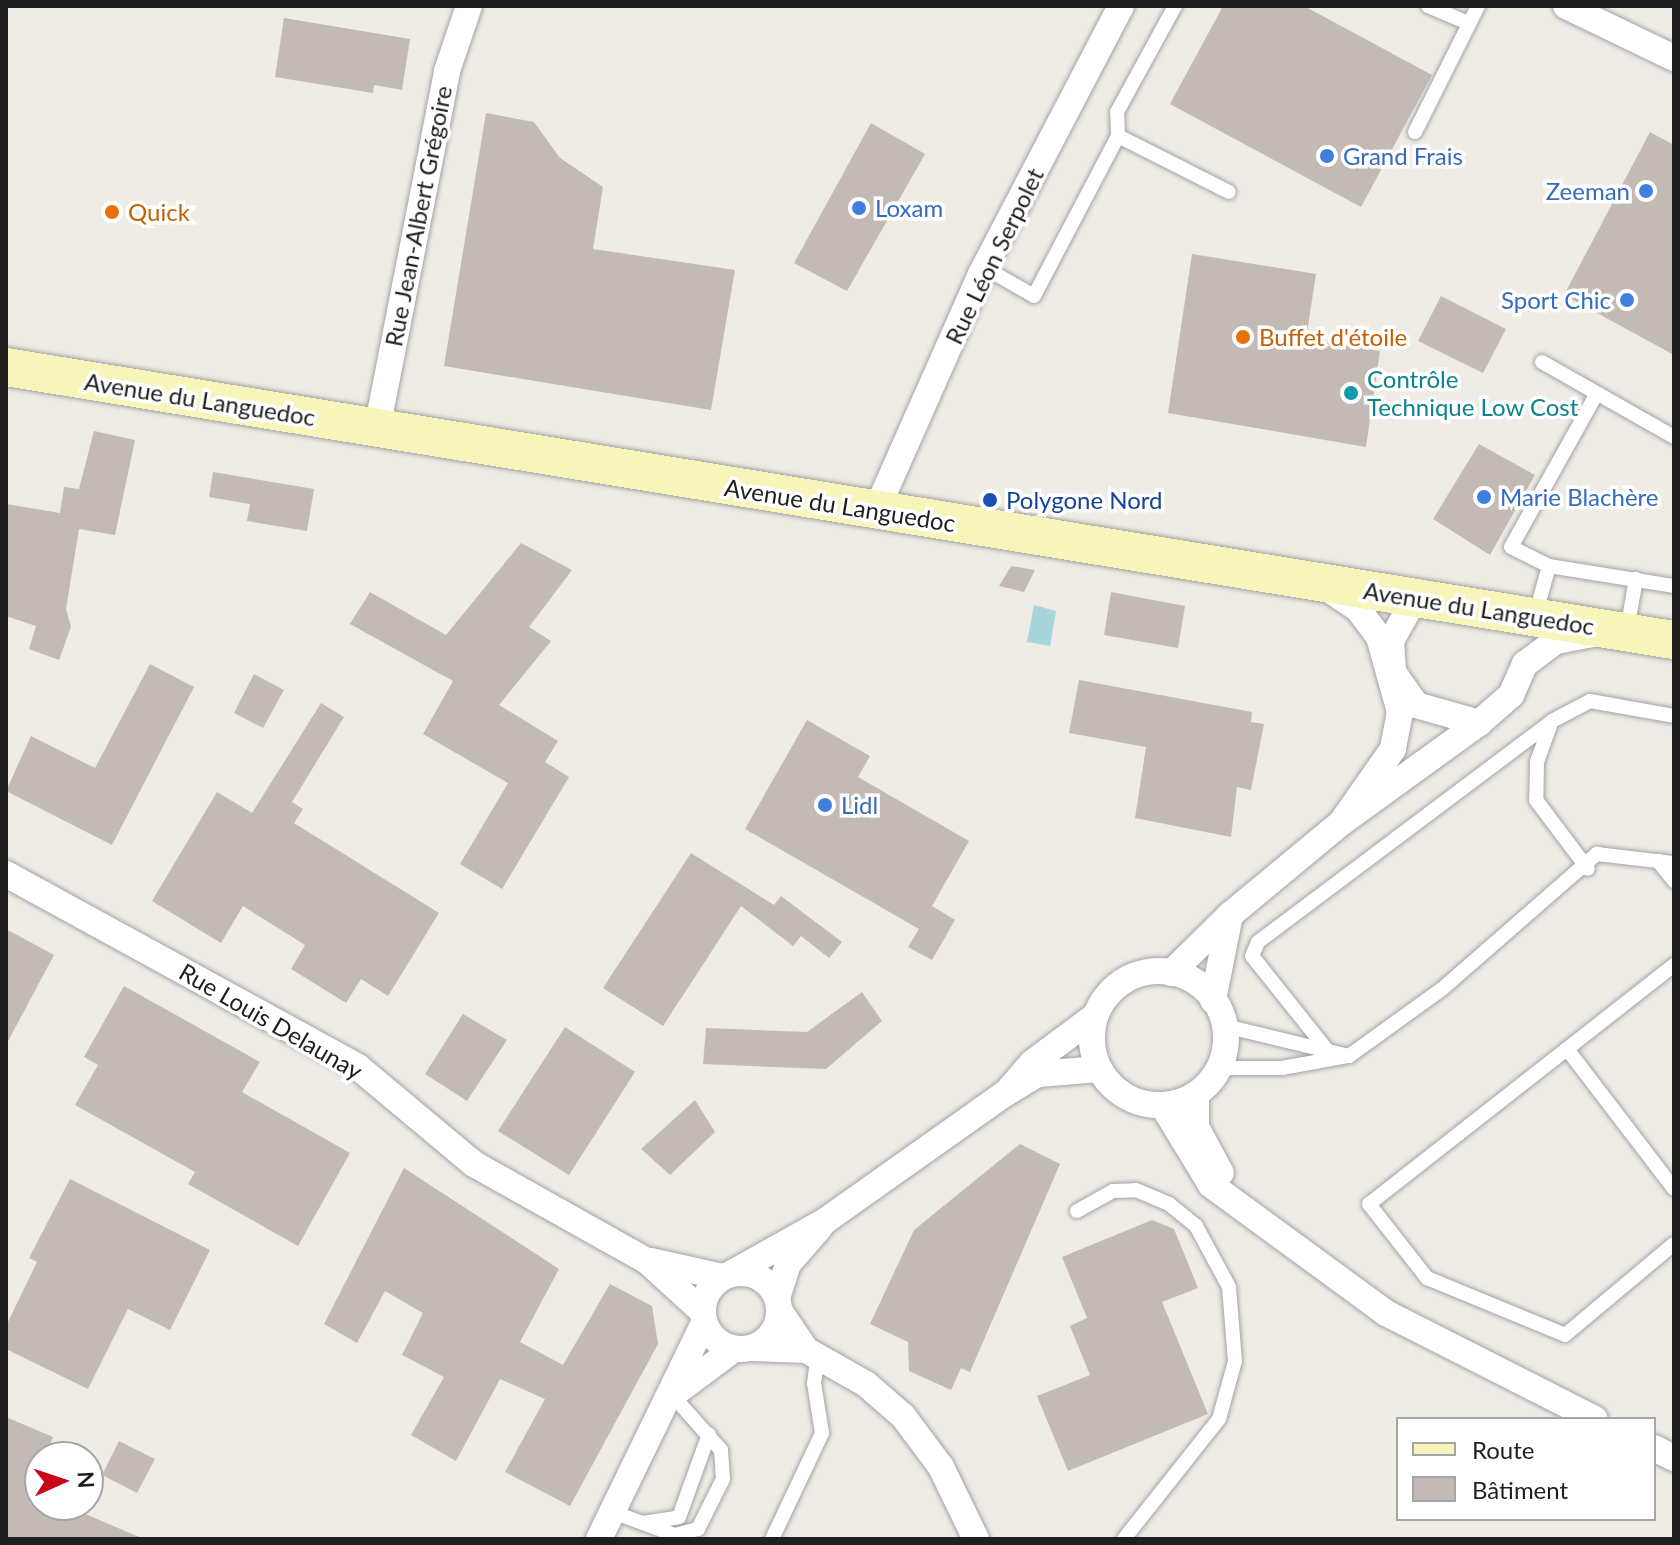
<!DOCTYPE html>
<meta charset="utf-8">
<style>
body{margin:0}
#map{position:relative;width:1680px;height:1545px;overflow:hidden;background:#efebe5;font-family:Lato,sans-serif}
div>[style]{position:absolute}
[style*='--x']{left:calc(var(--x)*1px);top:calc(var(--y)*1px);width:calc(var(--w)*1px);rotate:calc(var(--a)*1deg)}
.water>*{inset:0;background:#a7d5dc}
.building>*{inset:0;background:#c4bab5}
.roads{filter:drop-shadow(0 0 2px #a3a3a3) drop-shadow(0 0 2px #a3a3a3)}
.lane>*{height:14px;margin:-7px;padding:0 7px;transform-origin:7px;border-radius:7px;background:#fff}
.street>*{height:26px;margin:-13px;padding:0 13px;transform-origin:13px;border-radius:13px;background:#fff}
.street>.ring{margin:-13px;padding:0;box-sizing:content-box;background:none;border:26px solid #fff;border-radius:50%}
.secondary>*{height:38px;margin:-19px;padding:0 19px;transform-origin:19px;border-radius:19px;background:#f8f5bb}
.dots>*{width:22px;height:22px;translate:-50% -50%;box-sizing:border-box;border:4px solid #fff;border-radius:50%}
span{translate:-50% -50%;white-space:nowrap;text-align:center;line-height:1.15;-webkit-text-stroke:7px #fff;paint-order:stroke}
.shop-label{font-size:24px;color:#366cbe}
.left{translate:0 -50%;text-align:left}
.right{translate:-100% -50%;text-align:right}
.food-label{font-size:24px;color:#c56008}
.street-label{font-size:24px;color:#1f1f1f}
.culture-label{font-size:24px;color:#0d838f}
.transit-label{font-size:24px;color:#164399}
.frame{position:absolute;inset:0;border:8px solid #1f1f1f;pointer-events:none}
.legend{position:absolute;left:1396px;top:1417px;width:260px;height:104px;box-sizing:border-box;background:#fff;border:2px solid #a5a5a5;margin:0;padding:10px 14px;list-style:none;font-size:24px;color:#1f1f1f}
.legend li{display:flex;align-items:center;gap:16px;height:40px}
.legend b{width:40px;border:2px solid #a5a5a5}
.north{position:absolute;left:24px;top:1441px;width:80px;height:80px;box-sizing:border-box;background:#fff;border:2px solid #a5a5a5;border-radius:50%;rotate:87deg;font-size:22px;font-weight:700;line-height:32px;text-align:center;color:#1f1f1f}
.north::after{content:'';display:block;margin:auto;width:28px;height:36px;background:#c80518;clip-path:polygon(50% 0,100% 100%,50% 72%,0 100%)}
</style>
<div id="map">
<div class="water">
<i style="clip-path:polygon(1034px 605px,1056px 611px,1050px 646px,1027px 642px)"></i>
</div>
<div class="building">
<i style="clip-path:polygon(1223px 6px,1304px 6px,1432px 75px,1361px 207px,1170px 104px)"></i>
<i style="clip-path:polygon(284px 18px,410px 39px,402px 90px,374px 85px,373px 93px,275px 77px)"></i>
<i style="clip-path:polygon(486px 113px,534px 122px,560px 158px,603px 187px,593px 249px,735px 270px,711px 410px,444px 366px)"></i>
<i style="clip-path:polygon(871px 123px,925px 154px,847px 291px,794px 263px)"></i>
<i style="clip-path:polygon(1650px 132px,1674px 145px,1674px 355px,1564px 295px)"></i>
<i style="clip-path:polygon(1192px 254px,1316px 274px,1306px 339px,1380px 351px,1366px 447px,1168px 413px)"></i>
<i style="clip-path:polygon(1441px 296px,1506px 329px,1483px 373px,1418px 341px)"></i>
<i style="clip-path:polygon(94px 431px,135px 440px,115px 535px,79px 529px,66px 609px,71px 627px,59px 660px,29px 649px,36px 626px,6px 616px,6px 504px,60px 513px,64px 487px,79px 489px)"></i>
<i style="clip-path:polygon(1479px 444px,1535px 475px,1490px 555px,1433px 519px)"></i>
<i style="clip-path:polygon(213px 472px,314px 489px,307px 531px,247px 521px,250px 504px,209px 497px)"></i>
<i style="clip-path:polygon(521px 543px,572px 570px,529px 627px,551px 641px,499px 705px,558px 741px,545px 762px,569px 777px,502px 889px,460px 864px,508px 783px,423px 734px,453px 681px,350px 624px,370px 592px,446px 635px)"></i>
<i style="clip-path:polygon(1011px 566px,1035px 570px,1024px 592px,999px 586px)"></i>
<i style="clip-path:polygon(1111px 592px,1185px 606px,1178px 648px,1104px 635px)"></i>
<i style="clip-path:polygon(150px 664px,194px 687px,112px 845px,6px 791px,31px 736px,95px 768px)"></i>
<i style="clip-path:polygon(254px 674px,284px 690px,263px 728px,234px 713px)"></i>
<i style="clip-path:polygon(1079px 680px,1252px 712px,1251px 722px,1264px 724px,1251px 790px,1237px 787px,1231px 837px,1135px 818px,1146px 747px,1069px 733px)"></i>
<i style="clip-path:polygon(321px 703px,344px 717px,292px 802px,303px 809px,294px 823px,439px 913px,388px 996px,361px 979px,346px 1003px,291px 969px,305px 945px,243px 906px,221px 943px,152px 901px,217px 792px,252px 813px)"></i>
<i style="clip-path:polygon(807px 720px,870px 756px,858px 777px,969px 841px,932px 906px,955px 920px,932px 960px,908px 947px,919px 929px,745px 829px)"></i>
<i style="clip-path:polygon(691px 853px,774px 905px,781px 896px,842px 942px,829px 958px,801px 936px,793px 946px,741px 906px,663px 1026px,603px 988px)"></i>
<i style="clip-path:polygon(6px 929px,54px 955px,6px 1045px)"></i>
<i style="clip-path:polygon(124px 986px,260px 1062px,242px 1092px,350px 1153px,298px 1246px,188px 1184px,195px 1172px,75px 1105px,98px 1065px,84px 1057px)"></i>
<i style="clip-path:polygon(862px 992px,882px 1021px,826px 1069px,703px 1064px,706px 1028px,807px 1032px)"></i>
<i style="clip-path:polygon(463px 1014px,507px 1040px,467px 1101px,425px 1074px)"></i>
<i style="clip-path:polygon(565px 1027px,635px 1072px,569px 1175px,498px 1131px)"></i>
<i style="clip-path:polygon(695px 1100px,715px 1132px,670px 1175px,641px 1149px)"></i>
<i style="clip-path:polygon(1020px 1144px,1060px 1164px,970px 1372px,961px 1368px,951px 1390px,909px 1371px,908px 1342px,870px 1324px,914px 1230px)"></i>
<i style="clip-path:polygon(404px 1168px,559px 1269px,520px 1342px,563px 1365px,610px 1284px,652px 1306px,658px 1344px,570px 1506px,505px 1472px,545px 1399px,500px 1379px,456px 1461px,411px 1435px,444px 1377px,402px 1355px,423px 1313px,385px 1291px,357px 1343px,324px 1324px)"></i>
<i style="clip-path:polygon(70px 1179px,210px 1250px,170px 1330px,128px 1309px,88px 1389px,6px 1349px,6px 1326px,37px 1262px,29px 1258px)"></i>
<i style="clip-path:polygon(1152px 1220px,1174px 1229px,1198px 1288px,1162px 1302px,1208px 1414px,1068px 1471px,1037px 1396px,1090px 1375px,1070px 1326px,1087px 1318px,1062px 1257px)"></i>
<i style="clip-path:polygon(6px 1417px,53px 1437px,31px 1491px,40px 1505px,64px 1505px,144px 1539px,6px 1539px)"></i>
<i style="clip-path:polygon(119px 1441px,155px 1459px,137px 1493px,102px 1475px)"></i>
</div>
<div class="roads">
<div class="lane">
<i style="--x:1428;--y:6;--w:43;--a:23"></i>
<i style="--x:1415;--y:132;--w:141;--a:-63.4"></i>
<i style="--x:1118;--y:136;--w:24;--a:-92"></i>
<i style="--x:1117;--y:112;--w:121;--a:-61.3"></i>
<i style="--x:985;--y:268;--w:56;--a:29.7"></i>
<i style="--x:1034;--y:296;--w:181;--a:-62.3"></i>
<i style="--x:1118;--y:136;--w:124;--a:26.8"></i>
<i style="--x:1542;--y:362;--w:152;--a:29.6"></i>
<i style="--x:1549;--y:566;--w:42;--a:-153.4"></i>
<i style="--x:1511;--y:547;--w:174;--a:-60.8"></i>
<i style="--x:1535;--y:616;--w:52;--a:-74.4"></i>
<i style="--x:1549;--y:566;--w:127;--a:9.1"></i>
<i style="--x:1627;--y:630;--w:52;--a:-80"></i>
<i style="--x:1550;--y:726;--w:37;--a:110"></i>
<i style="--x:1537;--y:761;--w:39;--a:91"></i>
<i style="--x:1536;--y:800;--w:86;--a:53"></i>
<i style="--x:1658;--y:861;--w:26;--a:51"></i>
<i style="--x:1674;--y:965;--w:387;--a:141.9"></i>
<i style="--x:1369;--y:1204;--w:94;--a:51.9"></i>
<i style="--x:1427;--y:1278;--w:149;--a:22.4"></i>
<i style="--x:1565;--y:1335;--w:142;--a:-39.9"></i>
<i style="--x:1567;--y:1049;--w:176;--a:52.6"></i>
<i style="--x:1327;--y:1050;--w:120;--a:-128.6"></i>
<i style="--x:1252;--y:956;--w:15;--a:-67"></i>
<i style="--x:1258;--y:942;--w:368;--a:-36.9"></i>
<i style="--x:1552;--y:721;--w:43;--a:-27.8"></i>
<i style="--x:1590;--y:701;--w:85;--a:10.1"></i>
<i style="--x:1349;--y:1056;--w:115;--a:-35.8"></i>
<i style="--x:1442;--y:989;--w:206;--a:-41.1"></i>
<i style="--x:1597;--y:854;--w:78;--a:6.7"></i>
<i style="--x:1219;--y:1068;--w:63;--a:0"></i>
<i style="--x:1282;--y:1068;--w:68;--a:-10.2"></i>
<i style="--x:1349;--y:1056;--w:128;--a:-166.4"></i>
<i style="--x:1077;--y:1211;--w:41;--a:-29.1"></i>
<i style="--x:1113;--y:1191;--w:23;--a:-2"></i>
<i style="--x:1136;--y:1190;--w:36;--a:23"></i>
<i style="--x:1169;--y:1204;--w:35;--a:39"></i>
<i style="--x:1196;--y:1226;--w:69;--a:61.6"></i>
<i style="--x:1229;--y:1287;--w:74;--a:85.4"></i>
<i style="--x:1235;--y:1361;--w:60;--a:105.4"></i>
<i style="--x:1219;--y:1419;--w:153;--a:128.4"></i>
<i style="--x:613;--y:1512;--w:66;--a:20.4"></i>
<i style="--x:675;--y:1535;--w:24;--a:-15"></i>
<i style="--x:698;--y:1529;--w:56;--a:-63.4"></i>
<i style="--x:723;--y:1479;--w:29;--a:-94"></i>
<i style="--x:721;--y:1450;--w:72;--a:-131.6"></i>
<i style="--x:643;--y:1523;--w:36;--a:-9"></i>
<i style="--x:679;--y:1517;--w:88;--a:-70.1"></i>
<i style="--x:772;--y:1539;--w:117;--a:-64.7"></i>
<i style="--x:822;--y:1433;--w:51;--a:-99.1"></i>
<i style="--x:814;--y:1383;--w:27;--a:-82"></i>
</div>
<div class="street">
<i style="--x:1566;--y:6;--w:120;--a:25.7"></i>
<i style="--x:377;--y:429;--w:365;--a:-78.9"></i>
<i style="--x:447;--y:71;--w:69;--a:-71.3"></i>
<i style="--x:876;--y:511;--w:259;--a:-66.1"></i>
<i style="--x:981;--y:274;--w:302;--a:-62.4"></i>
<i style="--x:1327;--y:588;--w:37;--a:34"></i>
<i style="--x:1358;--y:609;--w:35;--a:53"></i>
<i style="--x:1379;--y:637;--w:78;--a:74.4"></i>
<i style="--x:1400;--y:712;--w:38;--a:101"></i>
<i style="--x:1393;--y:749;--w:90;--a:125.1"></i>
<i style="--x:1341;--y:823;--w:170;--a:-35.9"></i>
<i style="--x:1479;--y:723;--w:43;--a:-41.2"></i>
<i style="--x:1511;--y:695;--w:34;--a:-66"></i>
<i style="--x:1525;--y:664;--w:39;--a:-37"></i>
<i style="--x:1556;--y:641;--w:37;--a:-11"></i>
<i style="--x:1415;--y:598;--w:49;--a:119.2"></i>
<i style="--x:1391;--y:641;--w:31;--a:86"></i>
<i style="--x:1393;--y:672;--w:40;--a:55.1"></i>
<i style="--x:1416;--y:705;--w:66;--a:15.9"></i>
<i style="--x:6;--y:874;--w:401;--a:28.7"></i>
<i style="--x:358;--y:1067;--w:151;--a:39.9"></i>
<i style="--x:474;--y:1164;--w:198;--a:29.3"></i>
<i style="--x:647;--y:1261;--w:74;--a:42.3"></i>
<i style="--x:1230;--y:915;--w:144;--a:-39.7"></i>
<i class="ring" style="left:1092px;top:971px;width:108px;height:108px"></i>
<i style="--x:1171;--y:973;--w:83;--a:-44.5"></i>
<i style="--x:1230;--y:915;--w:87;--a:101.3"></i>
<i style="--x:1095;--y:1016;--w:79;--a:143.3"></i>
<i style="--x:1032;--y:1063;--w:40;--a:131"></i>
<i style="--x:1006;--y:1093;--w:37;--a:-31"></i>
<i style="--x:1038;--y:1074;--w:61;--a:-4.7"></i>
<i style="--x:1196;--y:1095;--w:32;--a:90"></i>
<i style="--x:1196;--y:1127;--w:52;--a:61.5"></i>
<i style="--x:1163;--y:1106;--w:92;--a:58.7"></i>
<i style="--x:1211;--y:1185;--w:217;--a:36.2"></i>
<i style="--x:1386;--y:1313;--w:234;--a:26.9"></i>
<i style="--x:651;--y:1261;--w:73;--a:12.7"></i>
<i class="ring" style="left:703px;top:1273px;width:50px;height:50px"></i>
<i style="--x:732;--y:1273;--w:107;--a:-29.2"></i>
<i style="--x:825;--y:1221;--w:222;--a:-35.3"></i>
<i style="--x:777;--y:1298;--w:36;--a:-72"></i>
<i style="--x:788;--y:1264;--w:49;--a:-49.1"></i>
<i style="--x:752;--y:1348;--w:54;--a:2.1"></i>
<i style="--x:806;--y:1350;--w:48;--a:-124"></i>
<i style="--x:806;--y:1350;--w:69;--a:29.5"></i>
<i style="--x:866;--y:1384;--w:49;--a:40.9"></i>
<i style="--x:903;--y:1416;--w:64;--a:53.3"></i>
<i style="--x:941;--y:1467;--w:80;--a:64.1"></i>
<i style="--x:675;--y:1393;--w:74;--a:-36.7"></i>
<i style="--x:1654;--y:1448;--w:22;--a:27"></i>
<i style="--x:599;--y:1539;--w:240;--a:-64.1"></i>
</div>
<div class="secondary">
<i style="--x:6;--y:367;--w:1690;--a:9.3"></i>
</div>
</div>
<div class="dots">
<i style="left:1327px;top:156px;background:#3f7fe0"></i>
<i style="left:1646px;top:191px;background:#3f7fe0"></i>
<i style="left:859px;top:208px;background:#3f7fe0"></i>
<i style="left:112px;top:212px;background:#e8710a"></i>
<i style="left:1627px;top:300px;background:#3f7fe0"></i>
<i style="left:1243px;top:337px;background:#e8710a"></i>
<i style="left:1351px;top:393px;background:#0f9aa8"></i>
<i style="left:1484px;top:497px;background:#3f7fe0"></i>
<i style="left:990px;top:500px;background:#1a4fb4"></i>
<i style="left:825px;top:805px;background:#3f7fe0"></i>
</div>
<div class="shop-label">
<span class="left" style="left:1343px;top:156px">Grand Frais</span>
<span class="right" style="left:1630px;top:191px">Zeeman</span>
<span class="left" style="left:875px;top:208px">Loxam</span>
<span class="right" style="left:1611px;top:300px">Sport Chic</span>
<span class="left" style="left:1500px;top:497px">Marie Blachère</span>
<span class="left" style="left:841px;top:805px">Lidl</span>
</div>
<div class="food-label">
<span class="left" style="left:128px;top:212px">Quick</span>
<span class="left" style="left:1259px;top:337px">Buffet d'étoile</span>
</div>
<div class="street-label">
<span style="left:418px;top:216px;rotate:-79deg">Rue Jean-Albert Grégoire</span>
<span style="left:994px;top:256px;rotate:-64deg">Rue Léon Serpolet</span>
<span style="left:200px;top:399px;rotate:9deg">Avenue du Languedoc</span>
<span style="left:840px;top:505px;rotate:9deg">Avenue du Languedoc</span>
<span style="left:1479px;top:608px;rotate:9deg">Avenue du Languedoc</span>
<span style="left:271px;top:1021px;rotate:30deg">Rue Louis Delaunay</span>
</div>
<div class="culture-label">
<span class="left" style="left:1367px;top:393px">Contrôle<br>Technique Low Cost</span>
</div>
<div class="transit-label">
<span class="left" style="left:1006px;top:500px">Polygone Nord</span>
</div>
<div class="frame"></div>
<ul class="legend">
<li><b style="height:10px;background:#f8f5bb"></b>Route</li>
<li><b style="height:22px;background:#c4bab5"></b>Bâtiment</li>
</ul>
<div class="north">N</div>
</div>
